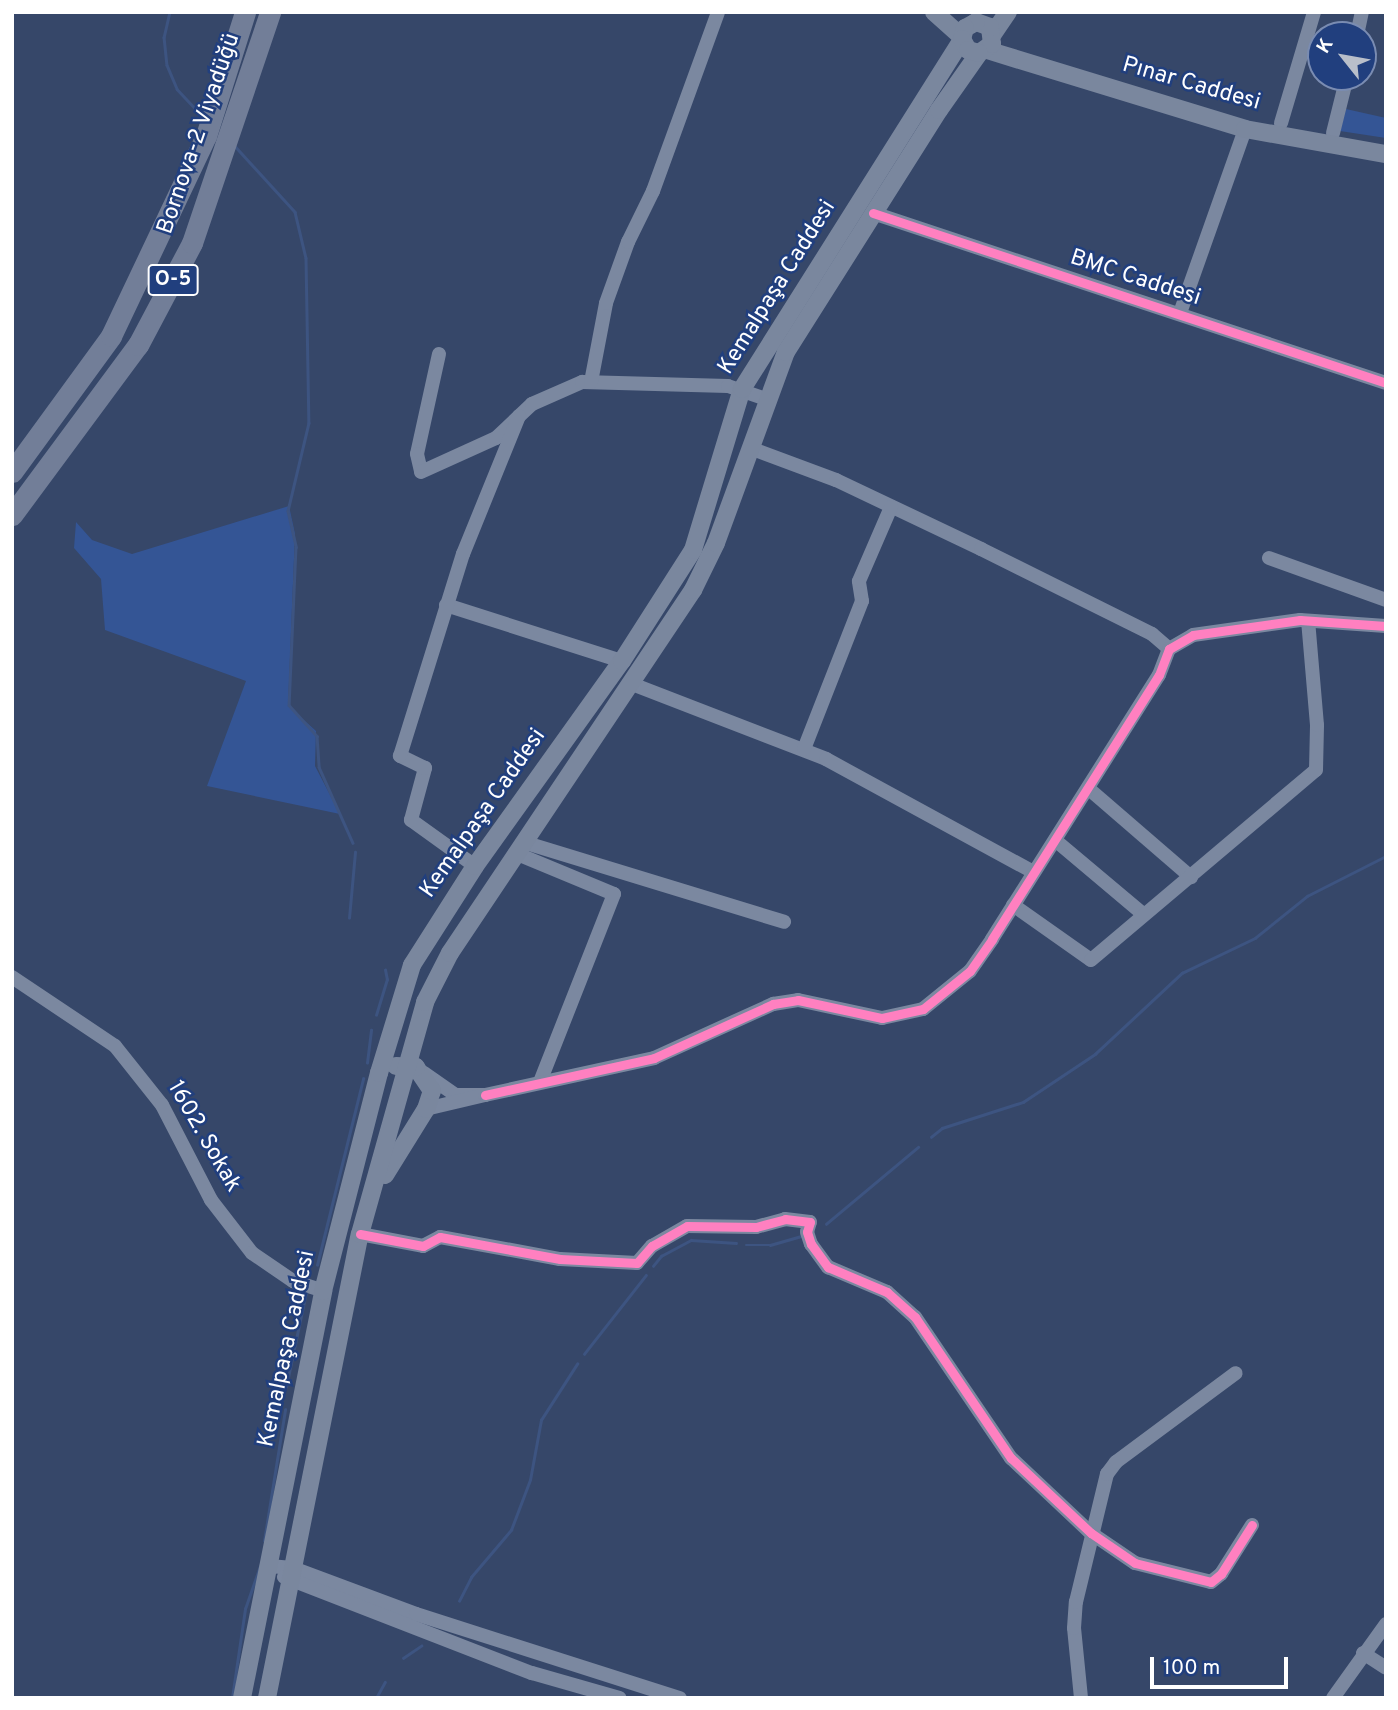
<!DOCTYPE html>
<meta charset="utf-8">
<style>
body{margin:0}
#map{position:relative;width:1398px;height:1710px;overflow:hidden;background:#364769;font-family:Overpass,sans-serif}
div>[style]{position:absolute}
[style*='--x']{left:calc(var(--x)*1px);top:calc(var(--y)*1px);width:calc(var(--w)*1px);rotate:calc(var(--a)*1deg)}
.green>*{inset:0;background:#345595}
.stream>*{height:2.5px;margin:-1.25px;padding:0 1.25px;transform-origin:1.25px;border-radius:1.25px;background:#3d5481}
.minor>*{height:14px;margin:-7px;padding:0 7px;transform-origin:7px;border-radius:7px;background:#7b88a0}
.major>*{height:18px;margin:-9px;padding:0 9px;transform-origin:9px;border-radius:9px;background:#7a879e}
.highway>*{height:21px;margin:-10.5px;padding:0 10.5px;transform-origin:10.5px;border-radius:10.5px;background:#727e98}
.cycleway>*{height:9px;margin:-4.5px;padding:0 4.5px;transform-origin:4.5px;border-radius:4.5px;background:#ff80c0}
span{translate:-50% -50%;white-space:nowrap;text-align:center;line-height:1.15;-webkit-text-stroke:5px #213f7e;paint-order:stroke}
.shield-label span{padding:2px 5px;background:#213f7e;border:2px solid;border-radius:5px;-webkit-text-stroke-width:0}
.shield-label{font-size:21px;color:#fff;font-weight:700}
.street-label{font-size:23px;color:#fff}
.frame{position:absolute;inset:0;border:14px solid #fff;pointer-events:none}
.north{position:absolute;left:1307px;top:21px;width:70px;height:70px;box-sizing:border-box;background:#213f7e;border:2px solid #7a8cb2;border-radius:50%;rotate:301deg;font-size:19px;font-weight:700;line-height:28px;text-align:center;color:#fff}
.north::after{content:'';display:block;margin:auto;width:24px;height:32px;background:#b9bfca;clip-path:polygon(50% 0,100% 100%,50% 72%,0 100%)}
.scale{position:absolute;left:1150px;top:1657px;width:138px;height:32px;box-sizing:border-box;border:4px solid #fff;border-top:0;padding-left:9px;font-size:21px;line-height:24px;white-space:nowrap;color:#fff;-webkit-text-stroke:5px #213f7e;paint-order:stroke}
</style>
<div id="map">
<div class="green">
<i style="clip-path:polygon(1346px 109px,1386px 118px,1386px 138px,1340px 131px)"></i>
<i style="clip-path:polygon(289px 506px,295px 534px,288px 706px,316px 731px,315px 766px,340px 814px,207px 786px,246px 681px,105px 630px,101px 579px,74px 548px,76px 522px,92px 540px,132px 554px)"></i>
</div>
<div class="stream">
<i style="--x:170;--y:12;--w:26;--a:103"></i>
<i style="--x:164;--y:37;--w:28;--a:84"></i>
<i style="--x:167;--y:65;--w:26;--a:67"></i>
<i style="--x:177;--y:89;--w:37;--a:47"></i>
<i style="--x:235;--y:146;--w:89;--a:47.7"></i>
<i style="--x:295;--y:212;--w:47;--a:76.6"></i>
<i style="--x:306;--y:258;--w:165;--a:89"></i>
<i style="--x:309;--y:423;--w:90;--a:103.4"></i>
<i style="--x:288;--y:511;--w:37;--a:77"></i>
<i style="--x:296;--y:547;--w:158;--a:92.5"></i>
<i style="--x:289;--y:705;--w:42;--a:47.9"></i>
<i style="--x:317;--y:736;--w:31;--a:86"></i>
<i style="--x:319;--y:767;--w:83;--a:65.9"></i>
<i style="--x:349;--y:918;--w:66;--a:-84.8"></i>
<i style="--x:376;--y:1015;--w:37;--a:-73"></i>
<i style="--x:387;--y:980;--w:10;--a:-101"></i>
<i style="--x:367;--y:1063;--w:33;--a:-83"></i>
<i style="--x:931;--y:1137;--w:14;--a:-39"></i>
<i style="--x:942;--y:1128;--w:85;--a:-17.8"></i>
<i style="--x:1023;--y:1102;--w:87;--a:-33.7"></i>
<i style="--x:1095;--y:1054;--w:119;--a:-43"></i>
<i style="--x:1182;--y:973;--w:81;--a:-25.6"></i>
<i style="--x:1255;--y:938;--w:67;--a:-38.9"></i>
<i style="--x:1307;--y:896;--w:89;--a:-26.9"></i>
<i style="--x:826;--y:1224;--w:120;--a:-39.9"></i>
<i style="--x:746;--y:1245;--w:24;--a:0"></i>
<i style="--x:770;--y:1245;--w:33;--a:-16"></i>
<i style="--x:317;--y:1265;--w:192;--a:-76.1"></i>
<i style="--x:653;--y:1266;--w:13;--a:-51"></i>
<i style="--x:661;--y:1256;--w:34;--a:-28"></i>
<i style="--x:691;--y:1240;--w:45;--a:3.8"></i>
<i style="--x:584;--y:1354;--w:100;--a:-51.9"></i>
<i style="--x:286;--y:1387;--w:97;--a:-78.1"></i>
<i style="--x:264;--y:1541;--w:133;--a:-80.9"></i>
<i style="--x:459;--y:1601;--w:27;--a:-63"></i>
<i style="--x:471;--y:1577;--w:62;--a:-49.6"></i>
<i style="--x:511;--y:1530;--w:53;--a:-69.2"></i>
<i style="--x:530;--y:1480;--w:61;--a:-79.6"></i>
<i style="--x:541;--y:1420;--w:67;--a:-57.3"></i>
<i style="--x:403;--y:1658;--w:22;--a:-34"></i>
<i style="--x:232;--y:1698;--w:90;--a:-81.7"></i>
<i style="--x:245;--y:1609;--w:46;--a:-70.8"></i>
<i style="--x:376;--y:1698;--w:18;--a:-61"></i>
</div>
<div class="minor">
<i style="--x:1357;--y:35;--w:24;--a:-78"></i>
<i style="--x:1281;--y:123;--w:116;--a:-73.4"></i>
<i style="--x:1333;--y:133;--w:58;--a:-76"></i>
<i style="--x:873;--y:213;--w:540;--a:18.33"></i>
<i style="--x:1180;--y:313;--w:195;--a:-70.5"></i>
<i style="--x:439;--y:354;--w:102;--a:102.4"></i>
<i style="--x:417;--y:454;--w:18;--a:77"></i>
<i style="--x:421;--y:472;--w:82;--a:-24.4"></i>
<i style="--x:496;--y:438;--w:50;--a:-43.4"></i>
<i style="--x:532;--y:404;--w:55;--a:-23.7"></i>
<i style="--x:582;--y:382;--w:146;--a:1.6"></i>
<i style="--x:728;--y:386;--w:40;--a:18.9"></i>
<i style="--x:591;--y:382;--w:80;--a:-79.2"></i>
<i style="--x:606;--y:303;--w:65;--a:-70.2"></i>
<i style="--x:628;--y:242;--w:57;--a:-63.9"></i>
<i style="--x:653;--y:191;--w:190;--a:-70"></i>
<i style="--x:750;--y:448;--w:92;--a:20.4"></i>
<i style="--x:836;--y:480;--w:161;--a:25.4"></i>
<i style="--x:981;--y:549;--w:191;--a:26.4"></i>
<i style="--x:1152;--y:634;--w:23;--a:41"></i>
<i style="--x:1269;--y:558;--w:124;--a:19.7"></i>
<i style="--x:446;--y:605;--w:185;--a:17.7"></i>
<i style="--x:632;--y:684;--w:208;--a:21.1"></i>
<i style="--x:826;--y:759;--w:236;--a:28.6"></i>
<i style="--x:804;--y:749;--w:159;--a:-68.6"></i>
<i style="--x:862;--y:601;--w:20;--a:-99"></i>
<i style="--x:859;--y:581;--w:81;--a:-66.6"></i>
<i style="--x:1089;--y:789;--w:135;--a:40.8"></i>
<i style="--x:1055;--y:840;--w:116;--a:40.1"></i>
<i style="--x:523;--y:842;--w:273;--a:17"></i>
<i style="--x:515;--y:853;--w:107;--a:22.5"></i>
<i style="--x:614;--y:894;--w:202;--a:111.5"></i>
<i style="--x:475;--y:866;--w:79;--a:-144.3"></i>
<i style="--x:411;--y:820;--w:54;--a:-74.9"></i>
<i style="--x:425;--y:768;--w:28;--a:-154"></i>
<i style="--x:400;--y:756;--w:212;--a:-72.7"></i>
<i style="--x:463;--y:554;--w:149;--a:-67.9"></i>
<i style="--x:1013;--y:905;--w:95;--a:35.2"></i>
<i style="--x:1091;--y:960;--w:294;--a:-40.2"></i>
<i style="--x:1316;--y:770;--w:45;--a:-88.7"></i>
<i style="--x:1317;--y:725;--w:104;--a:-94.9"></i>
<i style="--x:12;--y:977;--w:124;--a:33.8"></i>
<i style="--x:115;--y:1046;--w:75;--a:51.5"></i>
<i style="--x:162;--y:1105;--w:107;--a:62.7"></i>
<i style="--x:211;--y:1200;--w:67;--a:52.3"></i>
<i style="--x:252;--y:1253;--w:50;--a:34.3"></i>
<i style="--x:293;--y:1281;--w:32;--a:18"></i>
<i style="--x:424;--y:1073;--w:38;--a:35"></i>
<i style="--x:455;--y:1095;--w:30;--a:0"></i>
<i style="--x:485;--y:1095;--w:61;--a:166.7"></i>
<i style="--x:485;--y:1095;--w:173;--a:-12.3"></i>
<i style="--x:654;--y:1058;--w:131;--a:-24.4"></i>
<i style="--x:773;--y:1004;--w:25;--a:-9"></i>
<i style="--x:798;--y:1000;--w:86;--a:12.1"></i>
<i style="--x:882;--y:1018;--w:42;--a:-12.4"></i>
<i style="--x:923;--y:1009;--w:60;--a:-39"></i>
<i style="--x:970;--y:971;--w:39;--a:-55"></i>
<i style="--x:992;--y:939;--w:312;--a:-57.7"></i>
<i style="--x:1159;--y:675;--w:28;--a:-69"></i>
<i style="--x:1169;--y:649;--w:28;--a:-30"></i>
<i style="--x:1193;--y:635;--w:108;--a:-8"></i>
<i style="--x:1300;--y:620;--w:86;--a:4"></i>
<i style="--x:360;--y:1234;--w:64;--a:10.8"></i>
<i style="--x:423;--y:1246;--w:19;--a:-28"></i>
<i style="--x:440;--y:1237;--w:122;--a:10.4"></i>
<i style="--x:560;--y:1259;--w:77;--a:3"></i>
<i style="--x:637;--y:1263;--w:23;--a:-49"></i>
<i style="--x:652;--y:1246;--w:40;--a:-29.7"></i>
<i style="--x:687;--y:1226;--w:69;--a:0.8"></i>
<i style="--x:756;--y:1227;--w:30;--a:-15"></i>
<i style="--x:785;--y:1219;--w:25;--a:7"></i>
<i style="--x:810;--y:1222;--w:10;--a:107"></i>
<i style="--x:807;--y:1232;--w:13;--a:72"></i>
<i style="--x:811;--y:1244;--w:29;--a:54"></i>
<i style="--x:828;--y:1267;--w:64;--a:23"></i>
<i style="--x:887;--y:1292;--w:38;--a:42"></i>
<i style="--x:915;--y:1317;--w:171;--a:55.8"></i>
<i style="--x:1011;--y:1458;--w:110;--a:43.2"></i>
<i style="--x:1091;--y:1533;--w:53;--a:34.3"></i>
<i style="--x:1135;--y:1563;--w:78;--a:14"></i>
<i style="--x:1211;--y:1582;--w:13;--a:-39"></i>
<i style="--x:1221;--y:1574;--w:58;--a:-57.7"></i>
<i style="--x:269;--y:1566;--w:24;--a:5"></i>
<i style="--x:293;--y:1568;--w:131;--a:20.5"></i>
<i style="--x:416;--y:1614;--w:277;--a:17.7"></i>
<i style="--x:284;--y:1577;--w:266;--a:21.2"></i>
<i style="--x:532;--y:1673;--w:91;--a:15.9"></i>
<i style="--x:1363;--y:1653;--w:27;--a:33"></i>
<i style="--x:1081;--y:1698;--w:70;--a:-95.7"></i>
<i style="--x:1074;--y:1628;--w:26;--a:-86"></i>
<i style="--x:1076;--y:1602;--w:132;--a:-76.4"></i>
<i style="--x:1107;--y:1474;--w:15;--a:-53"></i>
<i style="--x:1116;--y:1462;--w:149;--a:-36.6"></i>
<i style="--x:1333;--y:1698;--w:91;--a:-54.4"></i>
</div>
<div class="major">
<i style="--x:934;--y:12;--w:38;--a:42"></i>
<i style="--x:993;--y:34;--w:27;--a:-56"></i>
<i style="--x:987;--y:50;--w:270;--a:17"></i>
<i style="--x:1245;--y:129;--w:143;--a:10.1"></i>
<i style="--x:385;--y:1175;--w:78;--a:-58.2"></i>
<i style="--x:426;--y:1109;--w:19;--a:-72"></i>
<i style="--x:432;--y:1091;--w:29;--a:-124"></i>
<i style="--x:416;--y:1067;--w:20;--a:-177"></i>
<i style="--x:242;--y:1698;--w:415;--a:-78.7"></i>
<i style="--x:323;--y:1291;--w:225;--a:-75.6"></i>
<i style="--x:379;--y:1073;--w:113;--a:-73"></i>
<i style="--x:412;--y:965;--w:117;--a:-57.5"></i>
<i style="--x:475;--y:866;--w:252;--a:-54.4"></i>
<i style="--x:622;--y:661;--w:132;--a:-57.4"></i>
<i style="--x:693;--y:550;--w:168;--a:-73.1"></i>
<i style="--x:742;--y:389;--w:413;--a:-57.8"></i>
<i style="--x:267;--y:1698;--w:473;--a:-78.7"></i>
<i style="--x:360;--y:1234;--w:241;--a:-74.3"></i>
<i style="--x:425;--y:1002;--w:55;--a:-63"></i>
<i style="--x:450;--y:953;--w:437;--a:-56.2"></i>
<i style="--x:693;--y:590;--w:52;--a:-63.9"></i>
<i style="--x:716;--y:543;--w:203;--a:-69.9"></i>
<i style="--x:786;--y:352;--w:286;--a:-57.7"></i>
<i style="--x:939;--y:110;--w:70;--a:-54.9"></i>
<i style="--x:979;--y:53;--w:16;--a:-35"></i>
<i style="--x:992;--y:44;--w:17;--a:-97"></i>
<i style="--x:990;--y:27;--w:15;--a:-160"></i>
<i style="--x:976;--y:22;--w:13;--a:151"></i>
<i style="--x:965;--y:28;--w:11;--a:105"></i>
<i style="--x:962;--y:39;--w:13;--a:61"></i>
<i style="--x:968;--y:50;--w:11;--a:15"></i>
</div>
<div class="highway">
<i style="--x:12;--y:472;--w:168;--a:-53.9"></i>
<i style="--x:111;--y:336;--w:221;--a:-64.6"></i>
<i style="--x:206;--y:136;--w:130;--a:-72.5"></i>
<i style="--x:12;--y:515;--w:212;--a:-53.5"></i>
<i style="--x:138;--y:345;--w:115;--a:-62.1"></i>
<i style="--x:192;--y:243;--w:244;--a:-71.3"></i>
</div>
<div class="cycleway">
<i style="--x:873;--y:213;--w:540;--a:18.33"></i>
<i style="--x:485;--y:1095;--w:173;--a:-12.3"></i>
<i style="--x:654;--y:1058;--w:131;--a:-24.4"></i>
<i style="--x:773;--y:1004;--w:25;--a:-9"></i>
<i style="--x:798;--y:1000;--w:86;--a:12.1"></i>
<i style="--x:882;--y:1018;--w:42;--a:-12.4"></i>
<i style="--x:923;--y:1009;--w:60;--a:-39"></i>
<i style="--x:970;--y:971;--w:39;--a:-55"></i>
<i style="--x:992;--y:939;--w:312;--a:-57.7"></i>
<i style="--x:1159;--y:675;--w:28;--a:-69"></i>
<i style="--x:1169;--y:649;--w:28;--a:-30"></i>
<i style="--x:1193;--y:635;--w:108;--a:-8"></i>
<i style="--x:1300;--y:620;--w:86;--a:4"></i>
<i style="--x:360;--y:1234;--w:64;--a:10.8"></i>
<i style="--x:423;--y:1246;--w:19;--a:-28"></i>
<i style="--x:440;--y:1237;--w:122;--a:10.4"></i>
<i style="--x:560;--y:1259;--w:77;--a:3"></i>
<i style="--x:637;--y:1263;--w:23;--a:-49"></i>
<i style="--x:652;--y:1246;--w:40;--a:-29.7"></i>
<i style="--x:687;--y:1226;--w:69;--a:0.8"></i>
<i style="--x:756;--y:1227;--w:30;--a:-15"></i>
<i style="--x:785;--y:1219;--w:25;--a:7"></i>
<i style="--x:810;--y:1222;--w:10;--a:107"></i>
<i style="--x:807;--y:1232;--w:13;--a:72"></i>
<i style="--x:811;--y:1244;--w:29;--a:54"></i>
<i style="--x:828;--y:1267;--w:64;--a:23"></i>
<i style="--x:887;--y:1292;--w:38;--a:42"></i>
<i style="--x:915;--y:1317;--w:171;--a:55.8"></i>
<i style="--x:1011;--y:1458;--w:110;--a:43.2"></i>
<i style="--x:1091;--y:1533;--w:53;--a:34.3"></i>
<i style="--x:1135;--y:1563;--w:78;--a:14"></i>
<i style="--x:1211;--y:1582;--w:13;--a:-39"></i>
<i style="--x:1221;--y:1574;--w:58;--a:-57.7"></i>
</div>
<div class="shield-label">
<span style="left:173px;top:280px">O-5</span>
</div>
<div class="street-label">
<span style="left:1191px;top:85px;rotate:16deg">Pınar Caddesi</span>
<span style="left:200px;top:134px;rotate:-71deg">Bornova-2 Viyadüğü</span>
<span style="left:1135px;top:279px;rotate:18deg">BMC Caddesi</span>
<span style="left:778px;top:288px;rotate:-58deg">Kemalpaşa Caddesi</span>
<span style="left:484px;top:814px;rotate:-55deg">Kemalpaşa Caddesi</span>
<span style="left:203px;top:1137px;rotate:60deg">1602. Sokak</span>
<span style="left:288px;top:1349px;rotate:-78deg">Kemalpaşa Caddesi</span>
</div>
<div class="frame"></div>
<div class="north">K</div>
<div class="scale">100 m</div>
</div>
